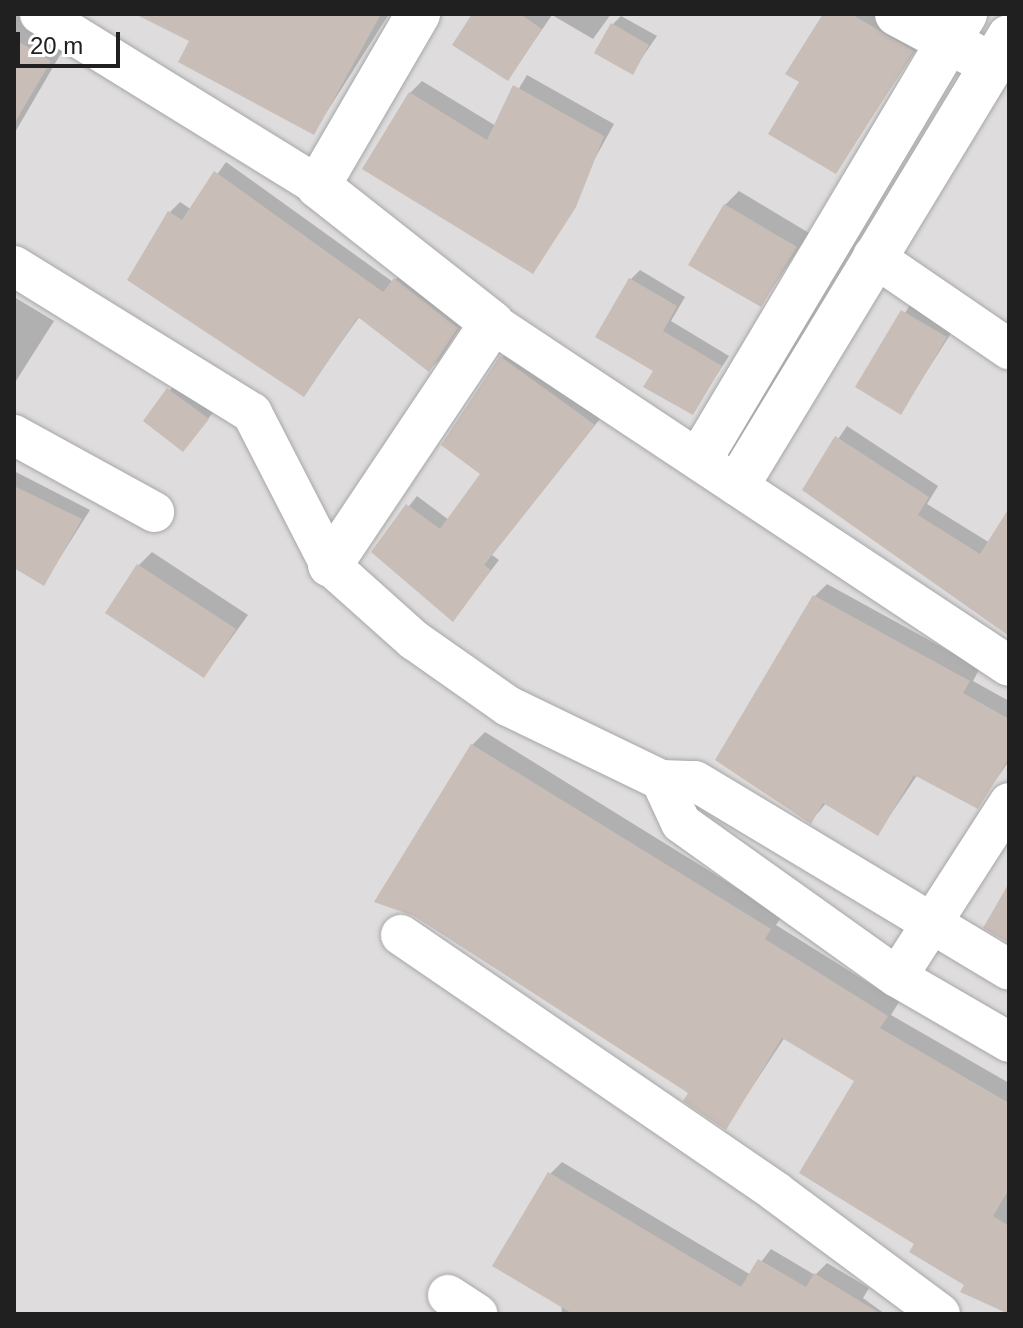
<!DOCTYPE html>
<style>
body{margin:0}
#map{position:relative;width:1023px;height:1328px;overflow:hidden;background:#f1ece5;font-family:Helvetica,sans-serif}
div>[style]{position:absolute}
[style*='--x']{left:calc(var(--x)*1px);top:calc(var(--y)*1px);width:calc(var(--w)*1px);rotate:calc(var(--a)*1deg)}
.residential>*{inset:0;background:#dedcdc}
.shadow>*{inset:0;background:#0003}
.building>*{inset:0;background:#c9bdb8}
.roads{filter:drop-shadow(0 0 2px #a7a7a7) drop-shadow(0 0 2px #a7a7a7)}
.minor>*{height:40px;margin:-20px;padding:0 20px;transform-origin:20px;border-radius:20px;background:#fff}
.tertiary>*{height:44px;margin:-22px;padding:0 22px;transform-origin:22px;border-radius:22px;background:#fff}
span{translate:-50% -50%;white-space:nowrap;text-align:center;line-height:1.15;-webkit-text-stroke:7px #fff;paint-order:stroke}
.frame{position:absolute;inset:0;border:16px solid #202020;pointer-events:none}
.scale{position:absolute;left:16px;top:32px;width:104px;height:36px;box-sizing:border-box;border:4px solid #202020;border-top:0;padding-left:10px;font-size:24px;line-height:28px;white-space:nowrap;color:#202020;-webkit-text-stroke:6px #fff;paint-order:stroke}
</style>
<div id="map">
<div class="residential">
<i style="clip-path:polygon(14px 14px,1009px 14px,1009px 1314px,14px 1314px)"></i>
</div>
<div class="shadow">
<i style="clip-path:polygon(14px 14px,67px 43px,14px 134px)"></i>
<i style="clip-path:polygon(139px 14px,389px 14px,314px 132px,191px 40px)"></i>
<i style="clip-path:polygon(472px 14px,611px 14px,593px 39px,552px 15px,508px 79px)"></i>
<i style="clip-path:polygon(825px 14px,874px 14px,921px 42px,836px 171px,801px 82px)"></i>
<i style="clip-path:polygon(621px 16px,657px 36px,632px 72px,612px 25px)"></i>
<i style="clip-path:polygon(527px 75px,614px 124px,533px 271px,410px 93px,422px 81px,496px 126px)"></i>
<i style="clip-path:polygon(226px 162px,393px 282px,406px 269px,467px 317px,439px 360px,429px 370px,360px 316px,304px 394px,170px 212px,180px 202px,192px 210px)"></i>
<i style="clip-path:polygon(739px 191px,809px 233px,761px 305px,725px 205px)"></i>
<i style="clip-path:polygon(640px 270px,685px 297px,671px 321px,729px 356px,692px 413px,655px 370px,631px 279px)"></i>
<i style="clip-path:polygon(14px 297px,54px 321px,14px 384px)"></i>
<i style="clip-path:polygon(912px 302px,955px 327px,901px 412px,858px 387px)"></i>
<i style="clip-path:polygon(510px 348px,603px 415px,492px 555px,499px 560px,453px 620px,374px 551px,417px 496px,449px 520px,483px 473px,502px 357px)"></i>
<i style="clip-path:polygon(178px 380px,216px 409px,183px 449px,146px 421px)"></i>
<i style="clip-path:polygon(847px 426px,938px 486px,927px 504px,990px 543px,1009px 513px,1009px 622px,1002px 629px,804px 489px)"></i>
<i style="clip-path:polygon(14px 471px,90px 510px,44px 583px,14px 566px)"></i>
<i style="clip-path:polygon(152px 552px,248px 615px,204px 676px,138px 566px)"></i>
<i style="clip-path:polygon(827px 584px,980px 668px,973px 681px,1009px 701px,1009px 761px,977px 807px,918px 774px,878px 833px,827px 802px,811px 821px,815px 596px)"></i>
<i style="clip-path:polygon(485px 732px,782px 916px,776px 925px,899px 1002px,891px 1015px,1009px 1083px,1009px 1314px,962px 1291px,966px 1284px,916px 1243px,857px 1081px,785px 1037px,726px 1127px,690px 1093px,472px 745px)"></i>
<i style="clip-path:polygon(562px 1162px,751px 1275px,771px 1249px,815px 1275px,827px 1263px,869px 1288px,863px 1298px,885px 1314px,562px 1314px,550px 1174px)"></i>
</div>
<div class="building">
<i style="clip-path:polygon(135px 14px,381px 14px,314px 135px,178px 62px,189px 41px)"></i>
<i style="clip-path:polygon(472px 14px,520px 14px,542px 29px,508px 81px,452px 45px)"></i>
<i style="clip-path:polygon(823px 14px,851px 14px,914px 51px,836px 174px,768px 134px,799px 82px,785px 74px)"></i>
<i style="clip-path:polygon(611px 23px,649px 45px,633px 75px,594px 53px)"></i>
<i style="clip-path:polygon(14px 39px,51px 61px,14px 124px)"></i>
<i style="clip-path:polygon(513px 85px,604px 136px,576px 207px,533px 274px,362px 169px,409px 92px,487px 140px)"></i>
<i style="clip-path:polygon(214px 171px,383px 292px,394px 278px,458px 328px,429px 372px,358px 317px,304px 397px,127px 280px,168px 211px,182px 220px)"></i>
<i style="clip-path:polygon(724px 204px,797px 247px,761px 307px,688px 265px)"></i>
<i style="clip-path:polygon(629px 278px,677px 306px,663px 331px,722px 366px,693px 415px,643px 387px,653px 371px,595px 337px)"></i>
<i style="clip-path:polygon(901px 310px,947px 337px,901px 415px,855px 387px)"></i>
<i style="clip-path:polygon(500px 356px,595px 425px,484px 565px,491px 570px,453px 622px,371px 552px,406px 504px,440px 529px,480px 474px,441px 445px)"></i>
<i style="clip-path:polygon(167px 388px,209px 419px,183px 452px,143px 421px)"></i>
<i style="clip-path:polygon(835px 436px,929px 497px,918px 515px,980px 554px,1009px 508px,1009px 636px,802px 490px)"></i>
<i style="clip-path:polygon(14px 486px,82px 519px,44px 586px,14px 568px)"></i>
<i style="clip-path:polygon(137px 564px,236px 629px,204px 678px,105px 613px)"></i>
<i style="clip-path:polygon(813px 595px,970px 681px,963px 693px,1009px 719px,1009px 758px,978px 809px,914px 775px,878px 836px,823px 803px,811px 824px,715px 760px)"></i>
<i style="clip-path:polygon(471px 744px,771px 929px,765px 939px,888px 1016px,880px 1028px,1009px 1103px,1009px 1189px,993px 1216px,1009px 1226px,1009px 1314px,960px 1292px,964px 1285px,909px 1252px,914px 1244px,799px 1173px,854px 1081px,782px 1038px,726px 1130px,683px 1101px,688px 1093px,414px 916px,374px 902px)"></i>
<i style="clip-path:polygon(1009px 883px,1009px 943px,983px 928px)"></i>
<i style="clip-path:polygon(548px 1172px,741px 1287px,758px 1259px,806px 1287px,814px 1273px,881px 1314px,573px 1314px,492px 1266px)"></i>
</div>
<div class="roads">
<div class="minor">
<i style="--x:40;--y:14;--w:327;--a:31.7"></i>
<i style="--x:873;--y:256;--w:165;--a:34.4"></i>
<i style="--x:14;--y:266;--w:280;--a:31.7"></i>
<i style="--x:252;--y:413;--w:171;--a:62.8"></i>
<i style="--x:330;--y:565;--w:113;--a:41.8"></i>
<i style="--x:414;--y:640;--w:115;--a:35.1"></i>
<i style="--x:508;--y:706;--w:170;--a:25.8"></i>
<i style="--x:661;--y:780;--w:34;--a:2"></i>
<i style="--x:695;--y:781;--w:366;--a:31"></i>
<i style="--x:492;--y:323;--w:620;--a:33.56"></i>
<i style="--x:14;--y:435;--w:160;--a:28.8"></i>
<i style="--x:661;--y:780;--w:47;--a:65.1"></i>
<i style="--x:681;--y:823;--w:265;--a:35.5"></i>
<i style="--x:897;--y:977;--w:129;--a:30.1"></i>
<i style="--x:401;--y:935;--w:455;--a:34.4"></i>
<i style="--x:776;--y:1192;--w:204;--a:36.6"></i>
<i style="--x:897;--y:977;--w:207;--a:-57.2"></i>
<i style="--x:448;--y:1295;--w:35;--a:33"></i>
</div>
<div class="tertiary">
<i style="--x:897;--y:14;--w:85;--a:28.1"></i>
<i style="--x:701;--y:457;--w:516;--a:-59.21"></i>
<i style="--x:738;--y:484;--w:523;--a:-58.77"></i>
<i style="--x:330;--y:565;--w:291;--a:-56.2"></i>
<i style="--x:492;--y:323;--w:221;--a:-141.8"></i>
<i style="--x:318;--y:186;--w:199;--a:-59.8"></i>
</div>
</div>
<div class="frame"></div>
<div class="scale">20 m</div>
</div>
